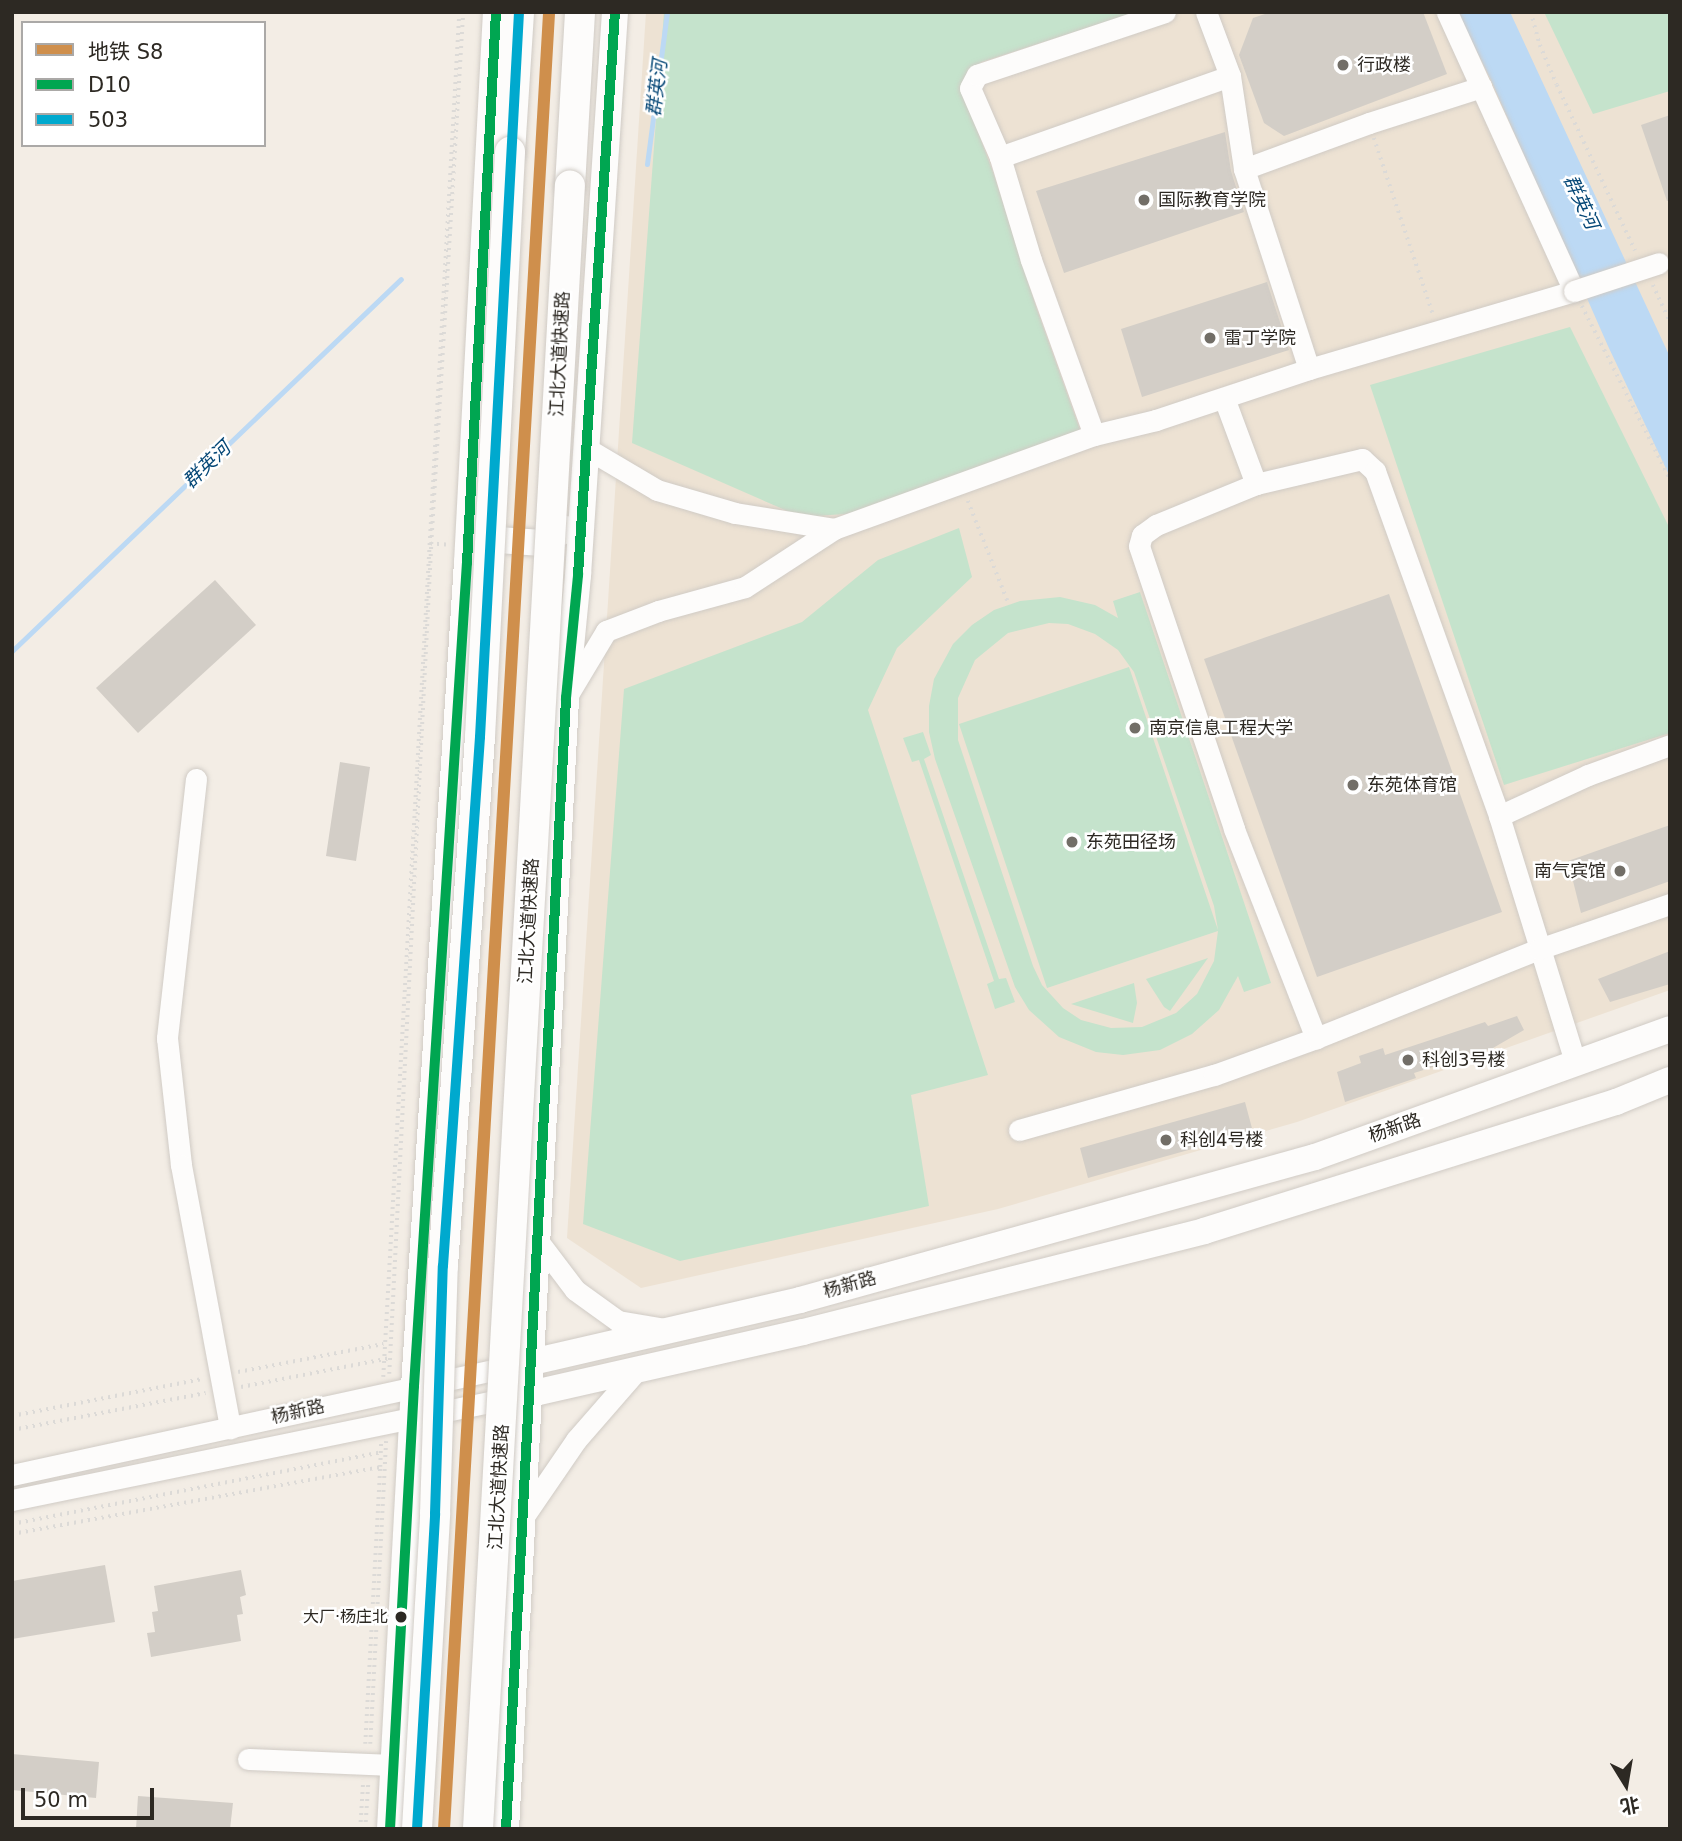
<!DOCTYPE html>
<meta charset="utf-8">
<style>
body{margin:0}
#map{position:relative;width:1682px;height:1841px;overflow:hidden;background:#f3ede5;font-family:"DejaVu Sans","Noto Sans SC",sans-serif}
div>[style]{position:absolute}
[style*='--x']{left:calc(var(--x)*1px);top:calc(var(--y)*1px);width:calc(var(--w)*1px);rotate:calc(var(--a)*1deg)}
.built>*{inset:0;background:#ede2d3}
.green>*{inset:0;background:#c5e3cc}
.water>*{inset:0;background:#bcd9f4}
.stream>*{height:5px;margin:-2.5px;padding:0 2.5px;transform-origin:2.5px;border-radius:2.5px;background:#bcd9f4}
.building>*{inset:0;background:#d3cec7}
.path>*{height:3.5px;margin-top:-1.75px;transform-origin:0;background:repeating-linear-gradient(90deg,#dcdad7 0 2px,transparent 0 7px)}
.roads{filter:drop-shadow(0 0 2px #d0cbc5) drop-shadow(0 0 2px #d0cbc5)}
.minor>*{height:21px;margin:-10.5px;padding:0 10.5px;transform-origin:10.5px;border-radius:10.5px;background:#fdfcfb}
.major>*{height:26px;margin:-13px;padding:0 13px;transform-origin:13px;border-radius:13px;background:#fdfcfb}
.highway>*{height:30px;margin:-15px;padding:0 15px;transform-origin:15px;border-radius:15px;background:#fdfcfb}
.bridges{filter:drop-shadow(0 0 2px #d0cbc5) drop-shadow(0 0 2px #d0cbc5)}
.minor-bridge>*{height:21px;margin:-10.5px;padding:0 10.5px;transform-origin:10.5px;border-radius:10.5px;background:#fdfcfb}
.highway-bridge>*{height:30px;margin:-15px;padding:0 15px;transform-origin:15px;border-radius:15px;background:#fdfcfb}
.bus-1>*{height:10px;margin:-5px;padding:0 5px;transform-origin:5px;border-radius:5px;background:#00a651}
.bus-2>*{height:10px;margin:-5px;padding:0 5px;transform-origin:5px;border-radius:5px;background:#00a9ce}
.metro-1>*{height:12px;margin:-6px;padding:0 6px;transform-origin:6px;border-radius:6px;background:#cf8f4c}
.dots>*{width:19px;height:19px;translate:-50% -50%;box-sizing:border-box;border:4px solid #fff;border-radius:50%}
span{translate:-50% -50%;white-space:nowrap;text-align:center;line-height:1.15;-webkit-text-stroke:5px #fff;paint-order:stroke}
.bus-label{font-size:16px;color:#2d2923}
.right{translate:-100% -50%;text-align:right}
.poi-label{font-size:18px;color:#2d2923}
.left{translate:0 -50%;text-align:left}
.street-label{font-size:18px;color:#2d2923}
.water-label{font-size:19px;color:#064877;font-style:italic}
.frame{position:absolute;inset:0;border:14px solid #2d2923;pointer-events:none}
.legend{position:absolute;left:21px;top:21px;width:245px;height:126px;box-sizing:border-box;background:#fff;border:2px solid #aba9a7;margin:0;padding:9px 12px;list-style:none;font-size:21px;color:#2d2923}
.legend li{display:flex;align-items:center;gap:14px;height:35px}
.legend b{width:35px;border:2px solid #aba9a7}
.north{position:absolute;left:1591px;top:1750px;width:70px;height:70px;-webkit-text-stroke:5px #fff;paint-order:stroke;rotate:169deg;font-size:19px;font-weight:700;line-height:28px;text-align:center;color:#2d2923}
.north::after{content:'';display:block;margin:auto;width:24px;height:32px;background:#2d2923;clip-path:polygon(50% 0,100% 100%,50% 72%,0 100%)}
.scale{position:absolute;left:21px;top:1788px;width:133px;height:32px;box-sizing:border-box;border:4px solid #2d2923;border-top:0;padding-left:9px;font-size:21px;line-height:24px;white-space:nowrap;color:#2d2923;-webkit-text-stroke:5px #fff;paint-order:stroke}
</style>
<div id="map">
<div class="built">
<i style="clip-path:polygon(646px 12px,1670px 12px,1670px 990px,1297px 1122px,998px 1209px,641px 1288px,567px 1238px)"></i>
</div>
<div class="green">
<i style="clip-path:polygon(664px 12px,1137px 12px,981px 62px,961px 87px,994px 175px,1037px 310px,1085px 444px,889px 511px,801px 517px,632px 443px)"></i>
<i style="clip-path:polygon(1544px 12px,1670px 12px,1670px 91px,1593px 114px)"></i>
<i style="clip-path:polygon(1570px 327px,1670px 529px,1670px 733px,1504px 785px,1370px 385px)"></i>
<i style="clip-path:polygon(959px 528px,972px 577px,897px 648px,868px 710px,988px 1075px,911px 1095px,929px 1206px,680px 1261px,583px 1224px,624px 689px,802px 622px,878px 560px)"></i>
<i style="clip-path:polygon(evenodd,1140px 592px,1271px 983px,1244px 992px,1238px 976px,1219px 1010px,1192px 1034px,1160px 1050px,1123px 1055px,1096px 1052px,1059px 1037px,1029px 1010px,1015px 987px,935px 759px,929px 732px,929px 706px,934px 679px,953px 644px,972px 625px,994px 610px,1020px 601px,1060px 597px,1095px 605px,1118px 618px,1113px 601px,1140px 592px,1049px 623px,1068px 624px,1095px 634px,1118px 650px,1134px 672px,1214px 906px,1218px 930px,1129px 667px,959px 724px,1047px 988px,1218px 931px,1214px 961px,1197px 994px,1176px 1013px,1142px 1027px,1111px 1028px,1081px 1020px,1063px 1008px,1042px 985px,1033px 966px,958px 740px,958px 698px,975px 660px,1008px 633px,1049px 623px)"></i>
<i style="clip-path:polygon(923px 732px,931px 755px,924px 759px,999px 979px,1006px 978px,1015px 1002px,995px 1009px,987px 984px,994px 981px,919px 760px,912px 762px,903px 738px)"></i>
<i style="clip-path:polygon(1208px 958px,1170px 1011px,1164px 1007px,1146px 979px)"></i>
<i style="clip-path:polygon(1134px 983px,1137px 1003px,1133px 1023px,1071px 1004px)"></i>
</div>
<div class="water">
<i style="clip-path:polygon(1457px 12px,1510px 12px,1670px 357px,1670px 477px,1608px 346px,1490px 78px)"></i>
</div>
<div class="stream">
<i style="--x:647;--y:164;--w:153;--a:-82.5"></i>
<i style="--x:12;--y:651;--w:538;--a:-43.72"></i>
</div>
<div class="building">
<i style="clip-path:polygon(1271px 12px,1423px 12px,1447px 74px,1284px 136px,1264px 123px,1239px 55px,1253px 18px)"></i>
<i style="clip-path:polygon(1670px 115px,1670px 200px,1667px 201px,1641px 125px)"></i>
<i style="clip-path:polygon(1225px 132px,1231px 171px,1244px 212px,1064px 273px,1036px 191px)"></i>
<i style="clip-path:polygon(1267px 282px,1289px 350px,1142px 397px,1121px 329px)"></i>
<i style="clip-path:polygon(215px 580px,256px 625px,138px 733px,96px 688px)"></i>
<i style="clip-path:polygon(1389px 594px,1502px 912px,1317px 977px,1204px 659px)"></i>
<i style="clip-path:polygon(340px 762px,370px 767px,356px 861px,326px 856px)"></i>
<i style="clip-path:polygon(1670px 825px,1670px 881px,1581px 913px,1568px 861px)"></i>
<i style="clip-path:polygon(1670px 951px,1670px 984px,1610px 1002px,1598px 979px)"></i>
<i style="clip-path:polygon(1517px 1016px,1524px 1030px,1493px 1048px,1414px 1073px,1416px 1078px,1345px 1102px,1337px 1072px,1361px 1063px,1359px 1056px,1383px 1048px,1385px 1055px,1485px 1022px,1488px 1026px)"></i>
<i style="clip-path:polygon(1245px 1102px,1253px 1132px,1088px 1178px,1080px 1148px)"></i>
<i style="clip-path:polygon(105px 1565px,115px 1622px,12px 1639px,12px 1581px)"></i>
<i style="clip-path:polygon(241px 1570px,246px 1595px,240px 1597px,243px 1614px,237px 1615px,241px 1641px,151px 1657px,147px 1633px,155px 1632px,152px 1612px,158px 1611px,154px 1586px)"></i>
<i style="clip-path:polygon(12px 1754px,99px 1762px,96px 1798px,12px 1790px)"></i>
<i style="clip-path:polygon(138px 1796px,233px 1803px,230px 1829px,136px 1829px)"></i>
</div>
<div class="path">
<i style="--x:1531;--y:12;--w:34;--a:75"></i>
<i style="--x:1540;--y:45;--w:43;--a:67"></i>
<i style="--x:1557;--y:85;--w:183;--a:64.7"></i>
<i style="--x:1374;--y:138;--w:186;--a:71.5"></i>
<i style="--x:1653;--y:285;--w:40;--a:65"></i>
<i style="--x:1582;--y:306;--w:194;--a:63"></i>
<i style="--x:968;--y:501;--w:109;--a:68.4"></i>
<i style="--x:446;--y:545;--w:15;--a:-176"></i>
<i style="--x:431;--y:544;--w:533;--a:-86.56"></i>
<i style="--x:238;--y:1372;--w:148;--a:-10.9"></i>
<i style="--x:389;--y:1374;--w:831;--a:-87.1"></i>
<i style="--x:383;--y:1377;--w:1367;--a:-86.81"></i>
<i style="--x:241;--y:1387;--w:152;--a:-11"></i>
<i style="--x:12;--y:1416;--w:195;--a:-11"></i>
<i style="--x:12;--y:1430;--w:197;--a:-10.8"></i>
<i style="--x:12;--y:1524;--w:376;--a:-11"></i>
<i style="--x:12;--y:1534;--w:374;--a:-10.3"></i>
<i style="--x:380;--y:1467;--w:23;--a:-88"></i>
<i style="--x:365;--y:1744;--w:277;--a:-86.9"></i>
<i style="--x:370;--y:1744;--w:303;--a:-87"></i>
<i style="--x:360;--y:1829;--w:49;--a:-86.5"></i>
<i style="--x:365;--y:1829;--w:45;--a:-86.2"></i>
</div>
<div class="roads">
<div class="minor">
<i style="--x:1206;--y:12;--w:68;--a:69.4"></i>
<i style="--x:1230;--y:76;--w:94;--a:81.4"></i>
<i style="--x:1244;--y:169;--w:210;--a:72"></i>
<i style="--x:1000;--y:157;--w:244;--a:-19.4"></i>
<i style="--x:1244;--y:169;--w:133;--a:-20.2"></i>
<i style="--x:1369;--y:123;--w:118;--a:-17.8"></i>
<i style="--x:1224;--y:398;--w:92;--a:69.6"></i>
<i style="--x:1256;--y:484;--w:108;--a:157.7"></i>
<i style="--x:1156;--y:525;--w:17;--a:144"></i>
<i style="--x:1142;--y:535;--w:11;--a:105"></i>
<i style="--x:1139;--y:546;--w:299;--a:71.4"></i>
<i style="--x:1234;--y:829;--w:225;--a:68.6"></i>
<i style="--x:1094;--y:435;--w:186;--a:-109.8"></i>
<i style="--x:1031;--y:260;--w:108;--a:-106.8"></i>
<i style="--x:1000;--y:157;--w:75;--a:-113.5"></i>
<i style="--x:970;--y:88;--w:15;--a:-62"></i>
<i style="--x:977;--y:75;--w:198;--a:-18.5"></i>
<i style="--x:586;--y:448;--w:82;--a:30.6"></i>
<i style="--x:657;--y:490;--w:81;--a:16.4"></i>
<i style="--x:735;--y:513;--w:100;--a:9.2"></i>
<i style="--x:1256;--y:484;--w:109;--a:-13.3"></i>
<i style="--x:1362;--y:459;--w:18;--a:43"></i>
<i style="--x:1375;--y:471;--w:367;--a:70.2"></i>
<i style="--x:1499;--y:816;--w:260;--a:72.8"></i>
<i style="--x:567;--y:696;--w:76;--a:-59"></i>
<i style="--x:606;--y:631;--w:56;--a:-21"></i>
<i style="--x:658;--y:611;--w:90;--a:-15.4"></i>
<i style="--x:745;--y:587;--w:106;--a:-33.1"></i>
<i style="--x:834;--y:529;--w:276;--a:-19.9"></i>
<i style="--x:1094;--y:435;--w:64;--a:-13.6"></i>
<i style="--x:1156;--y:420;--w:161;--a:-18.4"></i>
<i style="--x:1309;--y:369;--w:276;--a:-16.4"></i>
<i style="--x:1574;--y:291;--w:307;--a:-114.5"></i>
<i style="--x:196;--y:779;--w:261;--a:96.4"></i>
<i style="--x:167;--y:1038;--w:128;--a:83.7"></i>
<i style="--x:181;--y:1165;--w:268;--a:79.4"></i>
<i style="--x:1499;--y:816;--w:98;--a:-24.7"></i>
<i style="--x:1588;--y:775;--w:87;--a:-20.1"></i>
<i style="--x:1019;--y:1130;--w:203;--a:-15.8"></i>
<i style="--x:1214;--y:1075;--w:109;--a:-19.9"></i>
<i style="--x:1316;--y:1038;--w:240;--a:-21.8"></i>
<i style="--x:1539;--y:949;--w:139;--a:-19"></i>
<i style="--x:538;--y:1241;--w:61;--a:52.9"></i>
<i style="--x:575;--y:1290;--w:53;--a:35.8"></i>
<i style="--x:618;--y:1321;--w:48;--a:9.7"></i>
<i style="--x:12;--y:1475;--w:516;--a:-12.31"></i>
<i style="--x:12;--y:1500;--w:512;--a:-11.59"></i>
<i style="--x:522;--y:1519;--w:96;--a:-55.6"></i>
<i style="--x:576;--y:1440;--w:94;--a:-48.9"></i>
<i style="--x:248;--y:1759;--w:146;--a:2.4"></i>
</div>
<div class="major">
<i style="--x:476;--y:521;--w:29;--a:41"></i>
<i style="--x:498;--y:540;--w:44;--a:3.9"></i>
<i style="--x:542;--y:543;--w:28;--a:-30"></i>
<i style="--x:532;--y:1362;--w:275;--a:-13"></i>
<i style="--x:800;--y:1300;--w:534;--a:-15.52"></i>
<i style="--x:1315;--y:1157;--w:377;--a:-19.8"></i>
<i style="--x:530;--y:1394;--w:280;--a:-12.8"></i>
<i style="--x:803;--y:1332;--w:414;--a:-14.1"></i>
<i style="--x:1204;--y:1231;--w:432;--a:-17.4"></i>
<i style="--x:1616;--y:1102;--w:58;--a:-22.2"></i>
<i style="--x:390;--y:1829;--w:444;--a:-86.9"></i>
<i style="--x:414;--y:1386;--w:825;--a:-86.32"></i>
<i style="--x:467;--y:563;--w:552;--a:-86.99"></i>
<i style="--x:506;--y:1829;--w:1133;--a:-86.96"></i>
<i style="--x:566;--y:698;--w:124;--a:-84.4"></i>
<i style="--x:578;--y:575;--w:564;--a:-86.24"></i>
</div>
<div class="highway">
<i style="--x:510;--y:152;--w:140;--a:-86.3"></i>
<i style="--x:570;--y:186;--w:174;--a:-86.7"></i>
</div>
</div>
<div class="bridges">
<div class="minor-bridge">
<i style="--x:1574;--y:291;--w:89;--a:-18.2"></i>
</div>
<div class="highway-bridge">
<i style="--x:417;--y:1829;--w:316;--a:-86.7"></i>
<i style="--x:435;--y:1514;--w:248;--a:-88.2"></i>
<i style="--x:443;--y:1266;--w:530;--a:-86"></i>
<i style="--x:480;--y:737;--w:586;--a:-87.06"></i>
<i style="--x:478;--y:1829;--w:1646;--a:-86.8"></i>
</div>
</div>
<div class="bus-1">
<i style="--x:390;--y:1829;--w:444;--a:-86.9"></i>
<i style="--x:414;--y:1386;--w:825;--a:-86.32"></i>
<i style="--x:467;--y:563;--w:552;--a:-86.99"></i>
<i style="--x:506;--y:1829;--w:1133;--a:-86.96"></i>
<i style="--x:566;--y:698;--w:124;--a:-84.4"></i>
<i style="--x:578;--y:575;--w:564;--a:-86.24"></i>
</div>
<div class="bus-2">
<i style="--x:417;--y:1829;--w:316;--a:-86.7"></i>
<i style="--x:435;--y:1514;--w:248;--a:-88.2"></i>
<i style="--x:443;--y:1266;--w:530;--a:-86"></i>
<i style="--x:480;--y:737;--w:726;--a:-86.92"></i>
</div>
<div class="metro-1">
<i style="--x:444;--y:1829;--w:1820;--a:-86.69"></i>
</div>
<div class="dots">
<i style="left:1343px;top:65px;background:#726e67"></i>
<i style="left:1144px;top:200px;background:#726e67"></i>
<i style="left:1210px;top:338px;background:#726e67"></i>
<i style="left:1135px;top:728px;background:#726e67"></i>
<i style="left:1353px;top:785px;background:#726e67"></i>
<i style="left:1072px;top:842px;background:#726e67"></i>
<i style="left:1620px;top:871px;background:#726e67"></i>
<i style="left:1408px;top:1060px;background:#726e67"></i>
<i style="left:1166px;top:1140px;background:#726e67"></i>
<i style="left:401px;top:1617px;background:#2d2923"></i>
</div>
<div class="bus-label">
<span class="right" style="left:388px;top:1617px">大厂·杨庄北</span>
</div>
<div class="poi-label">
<span class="left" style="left:1357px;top:65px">行政楼</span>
<span class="left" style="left:1158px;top:200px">国际教育学院</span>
<span class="left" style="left:1224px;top:338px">雷丁学院</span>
<span class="left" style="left:1149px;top:728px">南京信息工程大学</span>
<span class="left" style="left:1367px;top:785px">东苑体育馆</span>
<span class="left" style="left:1086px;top:842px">东苑田径场</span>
<span class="right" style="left:1606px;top:871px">南气宾馆</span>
<span class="left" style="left:1422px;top:1060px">科创3号楼</span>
<span class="left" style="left:1180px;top:1140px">科创4号楼</span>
</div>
<div class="street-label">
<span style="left:560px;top:354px;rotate:-87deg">江北大道快速路</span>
<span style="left:529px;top:921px;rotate:-87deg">江北大道快速路</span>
<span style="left:1395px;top:1128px;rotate:-19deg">杨新路</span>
<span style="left:850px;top:1285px;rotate:-16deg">杨新路</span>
<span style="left:298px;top:1412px;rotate:-13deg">杨新路</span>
<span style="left:499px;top:1487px;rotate:-87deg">江北大道快速路</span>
</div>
<div class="water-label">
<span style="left:657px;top:88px;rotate:-83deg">群英河</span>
<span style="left:1581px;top:202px;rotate:65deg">群英河</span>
<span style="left:207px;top:465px;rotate:-44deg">群英河</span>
</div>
<div class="frame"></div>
<ul class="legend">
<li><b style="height:9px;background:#cf8f4c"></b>地铁 S8</li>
<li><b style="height:9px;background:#00a651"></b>D10</li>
<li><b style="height:9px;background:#00a9ce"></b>503</li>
</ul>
<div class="north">北</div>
<div class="scale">50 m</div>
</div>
